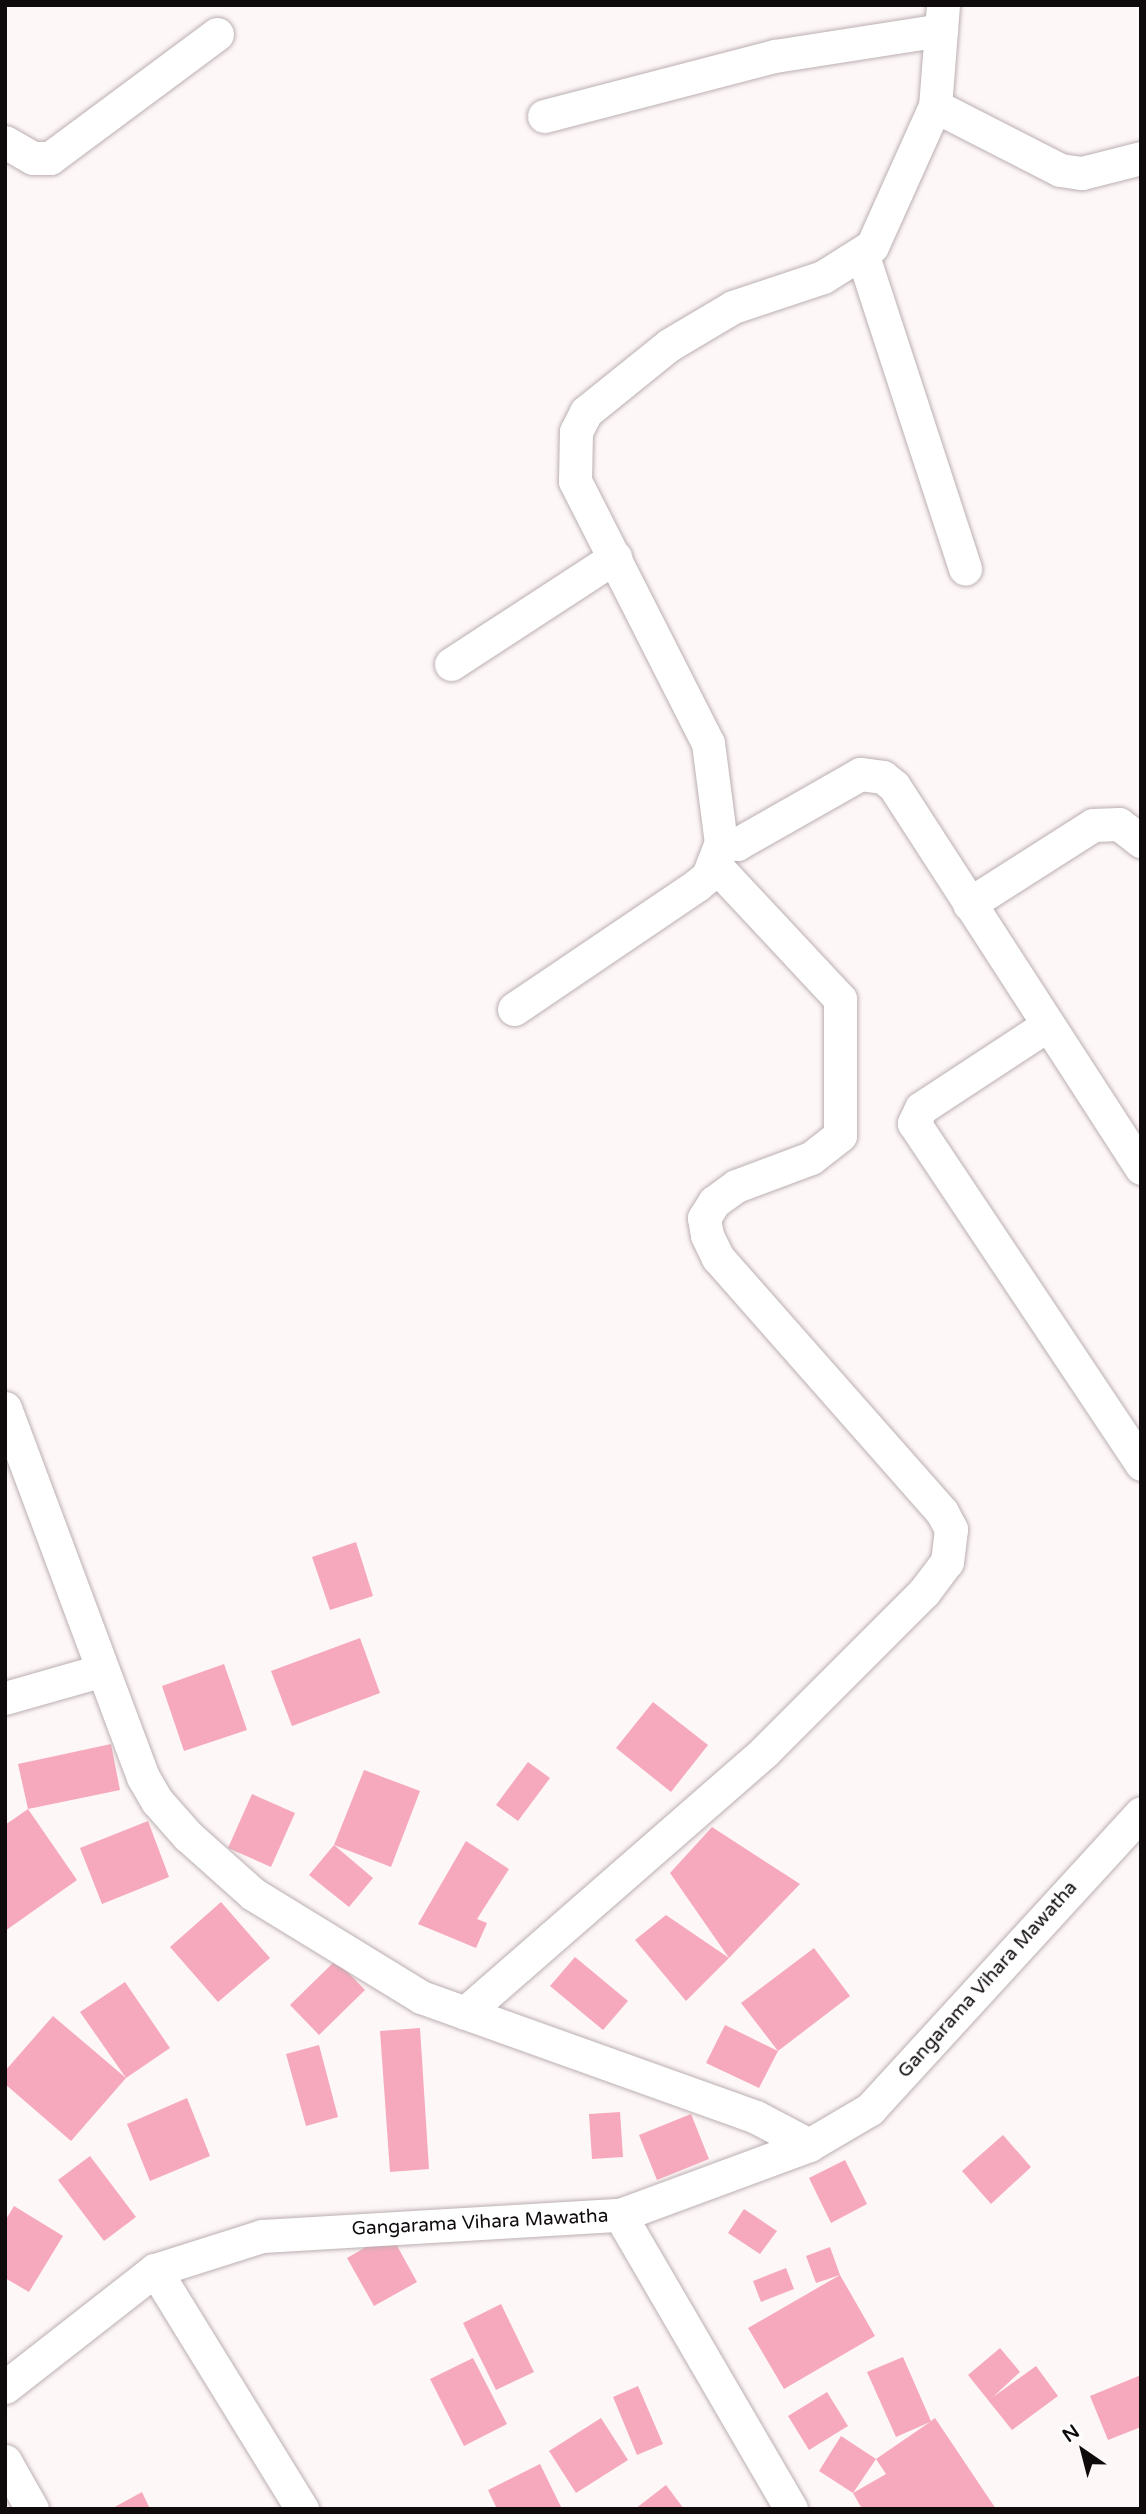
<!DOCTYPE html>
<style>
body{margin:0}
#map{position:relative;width:1146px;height:2514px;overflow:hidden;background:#fef7f8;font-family:"Varela Round",sans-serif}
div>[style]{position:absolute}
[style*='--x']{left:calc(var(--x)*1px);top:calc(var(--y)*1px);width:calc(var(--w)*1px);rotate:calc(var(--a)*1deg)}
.building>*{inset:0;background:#f6a9bd}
.roads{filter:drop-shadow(0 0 2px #bbafb1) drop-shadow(0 0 2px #bbafb1)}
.street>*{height:33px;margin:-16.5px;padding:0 16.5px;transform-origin:16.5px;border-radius:16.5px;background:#fff}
span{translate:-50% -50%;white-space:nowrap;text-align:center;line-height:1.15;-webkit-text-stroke:5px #fff;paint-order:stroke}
.street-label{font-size:19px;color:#0f0b0c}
.frame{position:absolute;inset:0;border:7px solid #0f0b0c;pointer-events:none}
.north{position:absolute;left:1048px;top:2416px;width:70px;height:70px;-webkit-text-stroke:5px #fff;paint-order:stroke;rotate:325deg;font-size:19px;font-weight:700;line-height:28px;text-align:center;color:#0f0b0c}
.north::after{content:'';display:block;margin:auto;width:24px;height:32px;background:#0f0b0c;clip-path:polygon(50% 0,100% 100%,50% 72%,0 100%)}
</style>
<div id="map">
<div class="building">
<i style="clip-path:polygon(356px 1542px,373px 1596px,330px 1610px,312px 1557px)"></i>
<i style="clip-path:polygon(360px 1638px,380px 1693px,292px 1726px,271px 1671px)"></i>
<i style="clip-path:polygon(224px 1664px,247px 1730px,184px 1751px,162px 1686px)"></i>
<i style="clip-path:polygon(653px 1702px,708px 1745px,671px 1792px,616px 1748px)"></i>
<i style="clip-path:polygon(111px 1744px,120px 1790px,28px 1809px,18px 1764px)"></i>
<i style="clip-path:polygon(528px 1762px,550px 1778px,518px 1821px,496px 1805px)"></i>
<i style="clip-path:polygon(364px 1770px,420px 1791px,391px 1867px,334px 1845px)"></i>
<i style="clip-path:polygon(252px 1794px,295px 1813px,271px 1867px,228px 1848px)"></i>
<i style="clip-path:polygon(28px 1809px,77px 1880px,5px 1931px,5px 1825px)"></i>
<i style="clip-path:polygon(148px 1821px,169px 1877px,102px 1904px,80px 1848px)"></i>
<i style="clip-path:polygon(712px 1827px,800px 1884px,729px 1958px,670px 1873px)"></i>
<i style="clip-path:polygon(466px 1841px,509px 1869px,477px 1919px,487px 1923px,476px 1948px,418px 1924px)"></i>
<i style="clip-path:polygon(334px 1845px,373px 1878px,349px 1907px,309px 1875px)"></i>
<i style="clip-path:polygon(221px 1902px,270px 1958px,218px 2002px,170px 1947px)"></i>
<i style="clip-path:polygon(666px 1915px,729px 1958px,686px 2001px,635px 1940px)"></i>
<i style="clip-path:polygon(814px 1948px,850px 1996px,778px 2051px,759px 2088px,706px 2063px,725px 2025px,778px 2051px,741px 2003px)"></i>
<i style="clip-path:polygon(575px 1957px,628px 2001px,603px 2030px,550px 1986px)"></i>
<i style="clip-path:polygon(336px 1960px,365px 1990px,319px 2035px,290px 2005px)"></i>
<i style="clip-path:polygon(125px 1982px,170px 2048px,126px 2078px,80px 2012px)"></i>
<i style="clip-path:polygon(53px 2016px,126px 2078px,71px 2141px,5px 2084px,5px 2071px)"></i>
<i style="clip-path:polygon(420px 2028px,429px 2169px,390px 2172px,380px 2031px)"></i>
<i style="clip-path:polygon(319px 2045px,338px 2117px,306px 2126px,286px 2054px)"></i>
<i style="clip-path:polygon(187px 2098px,210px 2156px,150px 2181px,127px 2124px)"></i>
<i style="clip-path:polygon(620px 2112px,623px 2157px,592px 2159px,589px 2114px)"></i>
<i style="clip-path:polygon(691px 2114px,709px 2159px,657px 2180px,639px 2135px)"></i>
<i style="clip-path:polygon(1003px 2135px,1031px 2167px,991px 2204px,962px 2171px)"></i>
<i style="clip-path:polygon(90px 2156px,136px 2217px,104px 2241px,58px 2180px)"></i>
<i style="clip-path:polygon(845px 2160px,867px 2204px,831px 2223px,809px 2178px)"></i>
<i style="clip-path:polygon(14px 2206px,63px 2236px,29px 2292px,5px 2278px,5px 2221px)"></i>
<i style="clip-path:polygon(744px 2209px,777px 2231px,760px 2254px,728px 2233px)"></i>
<i style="clip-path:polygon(390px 2233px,417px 2282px,374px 2306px,347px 2258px)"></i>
<i style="clip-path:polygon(830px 2247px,840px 2275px,875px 2336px,784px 2389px,748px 2328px,840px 2275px,816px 2283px,806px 2256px)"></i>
<i style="clip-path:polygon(786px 2268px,794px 2289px,761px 2302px,753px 2281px)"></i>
<i style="clip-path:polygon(501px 2304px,534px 2372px,496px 2390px,463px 2323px)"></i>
<i style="clip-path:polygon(1000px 2348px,1020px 2372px,993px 2397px,1036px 2366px,1058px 2396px,1012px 2430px,968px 2375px)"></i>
<i style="clip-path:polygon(903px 2357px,931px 2421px,935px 2418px,996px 2509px,862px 2509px,853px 2493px,886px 2474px,876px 2459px,853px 2493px,819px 2471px,841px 2436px,876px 2459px,930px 2422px,896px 2437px,867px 2372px)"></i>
<i style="clip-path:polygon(473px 2358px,507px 2424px,464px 2446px,430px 2379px)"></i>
<i style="clip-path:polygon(1141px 2375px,1141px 2427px,1108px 2440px,1090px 2396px)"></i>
<i style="clip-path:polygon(638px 2386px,663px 2444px,637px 2455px,613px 2397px)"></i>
<i style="clip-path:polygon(827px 2392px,848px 2426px,809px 2450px,788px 2416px)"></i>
<i style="clip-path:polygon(601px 2418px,628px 2460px,576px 2493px,549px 2451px)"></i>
<i style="clip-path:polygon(540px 2464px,562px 2509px,497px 2509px,488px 2490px)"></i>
<i style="clip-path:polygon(666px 2485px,684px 2509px,635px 2509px)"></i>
<i style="clip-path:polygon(142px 2492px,150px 2509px,111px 2509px)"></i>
</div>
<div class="roads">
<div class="street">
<i style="--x:943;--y:5;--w:101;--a:94.5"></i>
<i style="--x:935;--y:106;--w:154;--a:114.2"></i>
<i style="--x:872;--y:246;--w:58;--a:147.7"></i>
<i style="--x:823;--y:277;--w:95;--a:161.6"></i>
<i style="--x:733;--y:307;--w:74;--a:149.3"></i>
<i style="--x:669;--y:345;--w:107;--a:141.1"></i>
<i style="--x:586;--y:412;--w:22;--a:117"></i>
<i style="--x:576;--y:432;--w:49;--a:91.2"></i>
<i style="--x:575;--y:481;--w:294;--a:63.1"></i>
<i style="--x:708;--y:743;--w:101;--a:82.6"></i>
<i style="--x:721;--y:843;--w:16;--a:4"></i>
<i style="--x:737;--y:844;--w:142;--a:-29.6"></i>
<i style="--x:860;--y:774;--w:23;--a:7"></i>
<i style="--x:883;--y:777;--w:14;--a:39"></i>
<i style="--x:894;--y:786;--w:455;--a:57.1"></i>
<i style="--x:935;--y:106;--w:140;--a:27.1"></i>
<i style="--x:1060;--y:170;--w:22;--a:8"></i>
<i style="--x:1082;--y:173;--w:61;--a:-14.3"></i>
<i style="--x:544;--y:116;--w:239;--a:-14.6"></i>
<i style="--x:775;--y:56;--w:168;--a:-8.9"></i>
<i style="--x:5;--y:142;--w:32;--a:30"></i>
<i style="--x:33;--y:158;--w:17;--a:0"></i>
<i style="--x:50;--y:158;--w:208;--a:-36.6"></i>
<i style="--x:862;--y:253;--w:332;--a:71.9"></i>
<i style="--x:451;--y:664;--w:196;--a:-33.1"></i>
<i style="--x:969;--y:904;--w:147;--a:-32.5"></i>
<i style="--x:1093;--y:825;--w:26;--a:-2"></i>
<i style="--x:1119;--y:824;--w:28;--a:38"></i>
<i style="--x:514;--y:1009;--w:221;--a:-34.1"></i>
<i style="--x:697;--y:885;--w:14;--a:-39"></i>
<i style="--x:708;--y:876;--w:33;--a:-69"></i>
<i style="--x:1046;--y:1026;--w:149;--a:146.7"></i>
<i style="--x:921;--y:1108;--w:17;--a:115"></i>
<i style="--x:914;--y:1123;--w:410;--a:56.3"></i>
<i style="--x:5;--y:1408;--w:394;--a:69.5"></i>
<i style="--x:143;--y:1777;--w:28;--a:60"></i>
<i style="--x:157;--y:1801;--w:47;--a:48.5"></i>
<i style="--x:188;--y:1836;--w:87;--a:41.7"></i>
<i style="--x:253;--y:1894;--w:197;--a:31.5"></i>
<i style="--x:421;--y:1997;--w:356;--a:19.7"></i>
<i style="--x:756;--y:2117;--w:60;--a:27.8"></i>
<i style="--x:5;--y:1698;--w:99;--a:-15.9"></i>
<i style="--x:465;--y:2013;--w:398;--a:-41.1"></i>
<i style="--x:765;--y:1751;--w:225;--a:-45"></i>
<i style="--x:924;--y:1592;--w:38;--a:-53"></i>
<i style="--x:947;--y:1562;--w:33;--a:-83"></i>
<i style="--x:951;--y:1529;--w:19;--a:-118"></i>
<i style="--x:942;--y:1512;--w:339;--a:-131.4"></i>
<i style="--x:718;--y:1258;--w:25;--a:-116"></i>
<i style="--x:707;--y:1235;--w:17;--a:-100"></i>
<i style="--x:704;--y:1218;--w:19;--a:-58"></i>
<i style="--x:714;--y:1202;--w:27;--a:-36"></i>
<i style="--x:736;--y:1186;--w:80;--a:-20.5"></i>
<i style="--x:811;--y:1158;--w:37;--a:-38"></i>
<i style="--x:840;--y:1135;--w:136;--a:-90"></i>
<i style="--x:840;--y:999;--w:186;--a:-133"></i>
<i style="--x:620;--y:2215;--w:340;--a:59.8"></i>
<i style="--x:155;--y:2270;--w:281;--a:58.4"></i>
<i style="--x:5;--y:2387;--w:190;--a:-38"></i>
<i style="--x:155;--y:2270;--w:112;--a:-17.6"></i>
<i style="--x:262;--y:2236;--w:359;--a:-3.4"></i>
<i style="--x:620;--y:2215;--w:202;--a:-20.3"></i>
<i style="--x:809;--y:2145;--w:71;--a:-30.5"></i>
<i style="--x:870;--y:2109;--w:401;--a:-47.5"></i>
<i style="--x:5;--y:2461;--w:55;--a:60.6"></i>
</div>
</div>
<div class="street-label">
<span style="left:988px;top:1980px;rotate:-48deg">Gangarama Vihara Mawatha</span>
<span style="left:480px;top:2223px;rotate:-3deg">Gangarama Vihara Mawatha</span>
</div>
<div class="frame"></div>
<div class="north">N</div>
</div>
